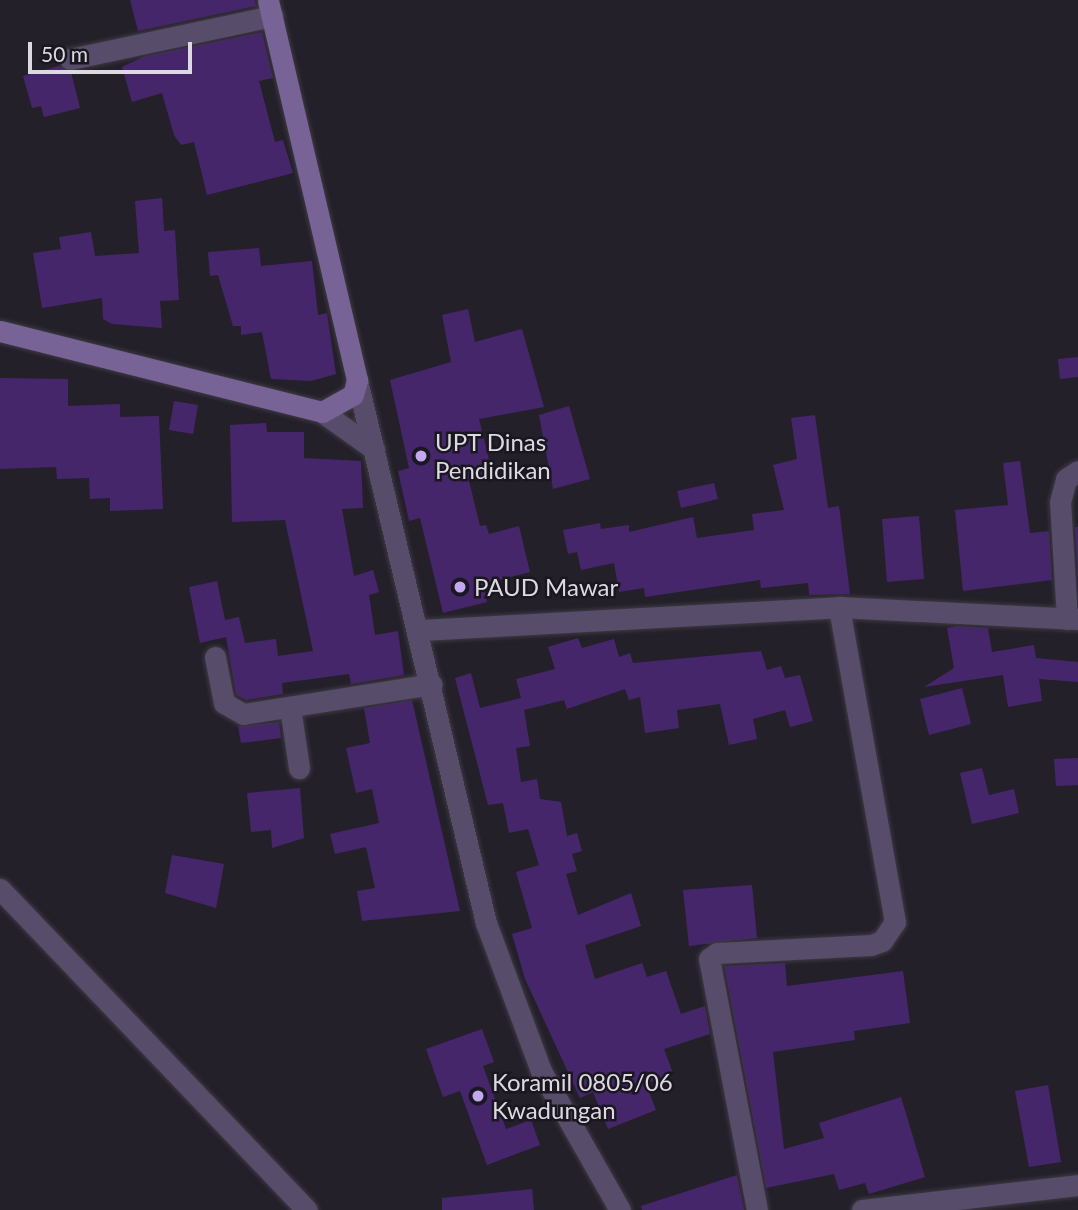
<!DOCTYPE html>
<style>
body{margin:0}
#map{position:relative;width:1078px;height:1210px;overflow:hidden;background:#24202a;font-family:Lato,sans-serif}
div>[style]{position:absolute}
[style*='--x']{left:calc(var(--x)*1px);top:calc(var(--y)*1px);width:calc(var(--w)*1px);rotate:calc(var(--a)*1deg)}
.building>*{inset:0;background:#46266b}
.roads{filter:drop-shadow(0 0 2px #3e3a43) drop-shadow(0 0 2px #3e3a43)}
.minor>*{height:21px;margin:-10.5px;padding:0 10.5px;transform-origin:10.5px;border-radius:10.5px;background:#584c6b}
.secondary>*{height:21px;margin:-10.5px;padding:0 10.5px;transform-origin:10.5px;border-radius:10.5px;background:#776395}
.dots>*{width:19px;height:19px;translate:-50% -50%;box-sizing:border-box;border:4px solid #1a1720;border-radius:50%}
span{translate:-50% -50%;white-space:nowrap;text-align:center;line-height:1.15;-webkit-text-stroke:5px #1a1720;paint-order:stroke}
.poi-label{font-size:24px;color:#dcdae0}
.left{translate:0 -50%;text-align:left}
.scale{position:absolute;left:28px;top:42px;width:164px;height:32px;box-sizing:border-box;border:4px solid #dcdae0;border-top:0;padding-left:9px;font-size:21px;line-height:24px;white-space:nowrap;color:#dcdae0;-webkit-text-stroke:5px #1a1720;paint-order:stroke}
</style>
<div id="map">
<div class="building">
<i style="clip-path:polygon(130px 0,255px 0,256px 6px,138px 31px)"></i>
<i style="clip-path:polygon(262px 32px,273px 78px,259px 81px,275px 142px,283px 140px,293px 173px,207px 195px,194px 142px,181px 145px,174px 135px,162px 93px,132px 102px,122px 67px,145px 56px)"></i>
<i style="clip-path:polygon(59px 66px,71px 72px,80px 108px,44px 117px,41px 106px,32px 108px,23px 76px)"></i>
<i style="clip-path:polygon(162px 198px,164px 231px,175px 230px,179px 300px,160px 301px,162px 328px,112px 324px,103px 319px,102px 298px,42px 308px,33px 253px,61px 249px,59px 237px,91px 232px,95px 256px,139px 253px,135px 201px)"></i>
<i style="clip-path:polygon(259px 248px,261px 266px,312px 261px,318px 315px,327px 313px,336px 374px,311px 381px,271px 379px,262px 332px,241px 335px,241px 326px,233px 326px,218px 275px,210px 276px,208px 252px)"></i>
<i style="clip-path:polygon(468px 309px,475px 342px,522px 329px,544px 407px,479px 419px,493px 476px,469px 481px,480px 526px,486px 525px,489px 534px,519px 526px,530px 572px,483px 584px,487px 602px,443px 613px,420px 518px,409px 521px,398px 471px,409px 468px,390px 380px,451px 362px,442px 315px)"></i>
<i style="clip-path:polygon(1078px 357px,1078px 377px,1060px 379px,1058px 359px)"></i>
<i style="clip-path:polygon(0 378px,68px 379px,68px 406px,120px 404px,120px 417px,159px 416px,163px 509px,110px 511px,110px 498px,90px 499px,89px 478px,57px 479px,56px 467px,0 469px)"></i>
<i style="clip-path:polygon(174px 401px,198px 405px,193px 434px,169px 430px)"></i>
<i style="clip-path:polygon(569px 406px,590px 479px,553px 489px,539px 415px)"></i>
<i style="clip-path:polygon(815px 415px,828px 508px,839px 506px,850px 594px,809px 595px,808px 583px,761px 588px,760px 580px,645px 597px,644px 588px,619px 592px,614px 563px,581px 570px,577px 552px,568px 554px,563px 530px,600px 523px,601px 529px,629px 525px,629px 532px,693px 517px,697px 538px,754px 530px,752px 514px,784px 510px,773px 465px,797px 459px,791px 418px)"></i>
<i style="clip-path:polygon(266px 423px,267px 432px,304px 432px,304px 458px,361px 461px,363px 508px,342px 509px,354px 576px,373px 570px,379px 592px,369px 595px,375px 635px,398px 631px,404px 675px,351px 684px,349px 674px,282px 683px,283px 694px,246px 700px,236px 695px,226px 637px,200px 643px,189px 587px,217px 581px,225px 620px,239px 617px,245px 643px,276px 639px,278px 656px,313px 651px,285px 520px,232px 522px,230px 425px)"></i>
<i style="clip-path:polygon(1020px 461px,1030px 533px,1049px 531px,1052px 580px,963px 591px,955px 510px,1008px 505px,1003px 463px)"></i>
<i style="clip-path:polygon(714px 483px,718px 499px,681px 508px,677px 491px)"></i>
<i style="clip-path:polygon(919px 516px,924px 579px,887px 582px,882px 519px)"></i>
<i style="clip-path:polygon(1075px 527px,1078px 527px,1078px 577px)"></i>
<i style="clip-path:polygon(957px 626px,988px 628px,992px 652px,1034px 645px,1036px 658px,1078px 662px,1078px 682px,1039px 679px,1042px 701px,1008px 707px,1003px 675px,924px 687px,954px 668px,947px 628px)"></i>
<i style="clip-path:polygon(578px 638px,582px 648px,614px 639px,619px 657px,630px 653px,633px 663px,761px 651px,767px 670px,781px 666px,785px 678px,800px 675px,813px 721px,790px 727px,785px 710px,753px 719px,757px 739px,729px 745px,720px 704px,677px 710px,679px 728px,645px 733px,640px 697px,629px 700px,625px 689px,567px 709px,564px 700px,524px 710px,530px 746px,516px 748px,521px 782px,537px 779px,540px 799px,561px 802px,567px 836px,577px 833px,582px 851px,572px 854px,577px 871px,566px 874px,578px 915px,631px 893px,641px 926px,585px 945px,595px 979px,642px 963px,647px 977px,666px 971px,681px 1014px,705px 1006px,710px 1034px,664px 1049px,673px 1073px,646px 1084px,656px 1110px,608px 1129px,593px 1092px,580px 1098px,525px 979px,512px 934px,532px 928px,516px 872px,539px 865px,528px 829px,509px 833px,503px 803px,488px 805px,455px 678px,471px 673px,480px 708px,521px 698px,516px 679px,555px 669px,548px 647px)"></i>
<i style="clip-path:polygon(962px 688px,971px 724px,929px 735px,920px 699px)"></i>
<i style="clip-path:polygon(412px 700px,460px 911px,362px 921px,357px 891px,375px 888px,366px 847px,335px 854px,330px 834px,379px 823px,372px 789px,356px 793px,346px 748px,370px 743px,364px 708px)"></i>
<i style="clip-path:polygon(279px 722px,281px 738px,241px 743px,238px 726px)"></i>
<i style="clip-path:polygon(1078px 758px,1078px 785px,1056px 786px,1054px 759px)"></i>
<i style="clip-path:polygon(982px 768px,989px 795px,1014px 789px,1019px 813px,972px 824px,960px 773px)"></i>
<i style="clip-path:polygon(300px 788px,304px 838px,272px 848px,271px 830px,251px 832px,247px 793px)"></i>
<i style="clip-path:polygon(172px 855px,224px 864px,216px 908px,165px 893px)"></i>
<i style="clip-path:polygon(752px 885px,757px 938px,689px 946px,683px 890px)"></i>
<i style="clip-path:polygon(785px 963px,787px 986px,903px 971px,910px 1023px,854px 1031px,855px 1040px,773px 1052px,784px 1149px,824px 1138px,819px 1123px,901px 1097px,925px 1177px,869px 1194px,865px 1183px,839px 1190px,834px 1174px,766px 1188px,724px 966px)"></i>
<i style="clip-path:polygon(482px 1029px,494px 1062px,483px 1066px,506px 1129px,531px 1120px,540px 1145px,487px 1165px,460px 1091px,443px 1097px,426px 1049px)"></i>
<i style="clip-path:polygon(1048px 1085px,1061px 1162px,1029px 1167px,1015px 1091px)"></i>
<i style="clip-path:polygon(737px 1175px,744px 1210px,642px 1210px,641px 1206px)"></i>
<i style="clip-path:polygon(532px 1189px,534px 1210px,442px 1210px,442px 1198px)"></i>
</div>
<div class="roads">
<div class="minor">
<i style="--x:70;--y:59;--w:207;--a:-12"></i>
<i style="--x:357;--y:380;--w:558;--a:76.64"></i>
<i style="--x:486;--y:923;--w:158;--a:69.6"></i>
<i style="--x:541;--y:1071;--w:160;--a:60.4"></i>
<i style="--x:322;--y:412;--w:64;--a:35.4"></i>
<i style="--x:1067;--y:619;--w:117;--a:-93.4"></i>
<i style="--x:1060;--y:502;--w:24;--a:-75"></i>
<i style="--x:1066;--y:479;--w:14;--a:-34"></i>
<i style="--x:421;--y:630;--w:419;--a:-3.1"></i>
<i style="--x:839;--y:607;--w:239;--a:2.9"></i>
<i style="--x:215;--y:657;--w:47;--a:78.9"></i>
<i style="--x:224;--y:703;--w:22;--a:30"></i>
<i style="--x:243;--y:714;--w:191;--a:-9"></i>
<i style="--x:290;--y:707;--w:62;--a:81.6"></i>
<i style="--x:0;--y:889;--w:444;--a:46.3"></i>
<i style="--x:757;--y:1210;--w:256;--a:-100.8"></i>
<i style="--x:709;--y:959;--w:10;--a:-37"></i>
<i style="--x:717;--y:953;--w:154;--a:-3"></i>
<i style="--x:871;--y:945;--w:12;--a:-20"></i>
<i style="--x:882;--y:941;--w:23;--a:-56"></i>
<i style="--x:895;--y:922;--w:320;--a:-100.1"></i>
<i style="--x:862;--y:1210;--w:217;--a:-6.6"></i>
</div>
<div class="secondary">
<i style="--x:0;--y:331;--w:332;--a:14.1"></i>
<i style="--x:322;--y:412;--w:35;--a:-29"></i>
<i style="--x:353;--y:395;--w:16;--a:-75"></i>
<i style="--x:357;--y:380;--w:390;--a:-103.2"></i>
</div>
</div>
<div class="dots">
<i style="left:421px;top:456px;background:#c4a7f1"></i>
<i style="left:460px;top:587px;background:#c4a7f1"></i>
<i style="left:478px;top:1096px;background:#c4a7f1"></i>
</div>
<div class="poi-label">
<span class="left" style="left:435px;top:456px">UPT Dinas<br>Pendidikan</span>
<span class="left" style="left:474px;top:587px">PAUD Mawar</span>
<span class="left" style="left:492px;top:1096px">Koramil 0805/06<br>Kwadungan</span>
</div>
<div class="scale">50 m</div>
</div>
